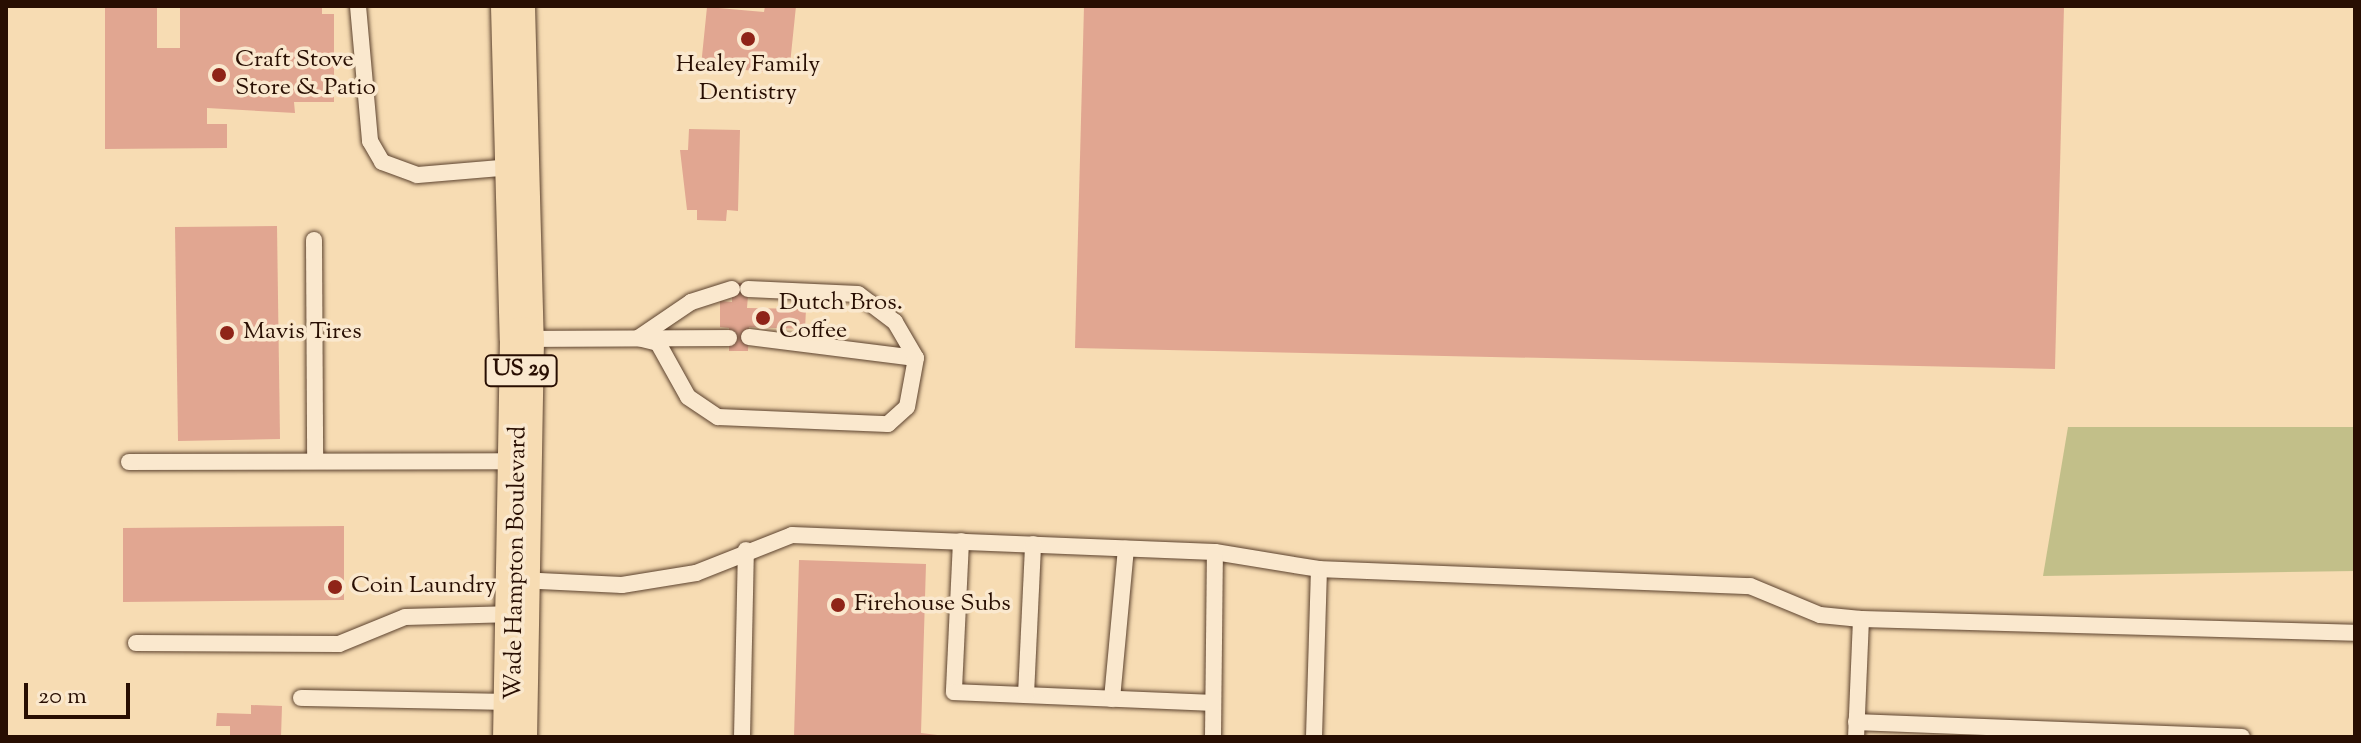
<!DOCTYPE html>
<style>
body{margin:0}
#map{position:relative;width:2361px;height:743px;overflow:hidden;background:#f7dcb3;font-family:"Sorts Mill Goudy",serif}
div>[style]{position:absolute}
[style*='--x']{left:calc(var(--x)*1px);top:calc(var(--y)*1px);width:calc(var(--w)*1px);rotate:calc(var(--a)*1deg)}
.green>*{inset:0;background:#c2bf89}
.building>*{inset:0;background:#e1a691}
.roads{filter:drop-shadow(0 0 2px #5c422e) drop-shadow(0 0 2px #5c422e)}
.service>*{height:16px;margin:-8px;padding:0 8px;transform-origin:8px;border-radius:8px;background:#fae8ce}
.primary>*{height:44px;margin:-22px;padding:0 22px;transform-origin:22px;border-radius:22px;background:#f7dcb3}
.dots>*{width:22px;height:22px;translate:-50% -50%;box-sizing:border-box;border:4px solid #fae8ce;border-radius:50%}
span{translate:-50% -50%;white-space:nowrap;text-align:center;line-height:1.15;-webkit-text-stroke:7px #fae8ce;paint-order:stroke}
.shield-label span{padding:2px 6px;background:#fae8ce;border:2px solid;border-radius:6px;-webkit-text-stroke-width:0}
.shield-label{font-size:22px;color:#280e02;font-weight:700}
.poi-label{font-size:24px;color:#280e02}
.left{translate:0 -50%;text-align:left}
.street-label{font-size:24px;color:#280e02}
.frame{position:absolute;inset:0;border:8px solid #280e02;pointer-events:none}
.scale{position:absolute;left:24px;top:683px;width:106px;height:36px;box-sizing:border-box;border:4px solid #280e02;border-top:0;padding-left:10px;font-size:24px;line-height:28px;white-space:nowrap;color:#280e02;-webkit-text-stroke:6px #fae8ce;paint-order:stroke}
</style>
<div id="map">
<div class="green">
<i style="clip-path:polygon(2068px 427px,2355px 427px,2355px 571px,2043px 576px)"></i>
</div>
<div class="building">
<i style="clip-path:polygon(105px 6px,157px 6px,157px 48px,180px 48px,180px 6px,322px 6px,322px 14px,334px 14px,334px 102px,294px 102px,295px 113px,207px 108px,207px 124px,227px 124px,227px 148px,105px 149px)"></i>
<i style="clip-path:polygon(765px 6px,796px 6px,789px 74px,701px 66px,707px 7px,764px 12px)"></i>
<i style="clip-path:polygon(1084px 6px,2064px 6px,2055px 369px,1075px 348px)"></i>
<i style="clip-path:polygon(689px 129px,740px 130px,738px 211px,727px 210px,726px 221px,697px 220px,697px 210px,687px 210px,680px 150px,688px 150px)"></i>
<i style="clip-path:polygon(277px 226px,280px 439px,178px 441px,175px 227px)"></i>
<i style="clip-path:polygon(732px 283px,749px 283px,747px 308px,806px 309px,805px 329px,749px 327px,748px 351px,729px 351px,729px 328px,720px 327px,720px 301px,732px 302px)"></i>
<i style="clip-path:polygon(344px 526px,344px 600px,123px 602px,123px 528px)"></i>
<i style="clip-path:polygon(799px 560px,926px 564px,921px 733px,954px 737px,794px 737px)"></i>
<i style="clip-path:polygon(251px 705px,282px 706px,281px 737px,230px 737px,230px 726px,216px 726px,217px 713px,251px 714px)"></i>
</div>
<div class="roads">
<div class="service">
<i style="--x:358;--y:6;--w:136;--a:84.9"></i>
<i style="--x:370;--y:141;--w:24;--a:60"></i>
<i style="--x:382;--y:162;--w:37;--a:20"></i>
<i style="--x:417;--y:175;--w:96;--a:-4.8"></i>
<i style="--x:314;--y:240;--w:221;--a:89.7"></i>
<i style="--x:749;--y:337;--w:168;--a:7.2"></i>
<i style="--x:638;--y:338;--w:21;--a:14"></i>
<i style="--x:658;--y:343;--w:62;--a:60.9"></i>
<i style="--x:688;--y:397;--w:36;--a:34"></i>
<i style="--x:718;--y:417;--w:170;--a:2.4"></i>
<i style="--x:888;--y:424;--w:25;--a:-42"></i>
<i style="--x:907;--y:407;--w:50;--a:-79.6"></i>
<i style="--x:916;--y:358;--w:42;--a:-120.3"></i>
<i style="--x:895;--y:322;--w:46;--a:-142.9"></i>
<i style="--x:858;--y:294;--w:110;--a:-177.4"></i>
<i style="--x:638;--y:338;--w:64;--a:-34.2"></i>
<i style="--x:691;--y:302;--w:43;--a:-17.6"></i>
<i style="--x:523;--y:339;--w:206;--a:-0.3"></i>
<i style="--x:129;--y:462;--w:387;--a:-0.1"></i>
<i style="--x:961;--y:541;--w:151;--a:92.7"></i>
<i style="--x:954;--y:692;--w:259;--a:2.4"></i>
<i style="--x:519;--y:580;--w:103;--a:2.8"></i>
<i style="--x:622;--y:585;--w:75;--a:-9.2"></i>
<i style="--x:696;--y:573;--w:103;--a:-21.6"></i>
<i style="--x:792;--y:535;--w:423;--a:2.3"></i>
<i style="--x:1215;--y:552;--w:105;--a:9.3"></i>
<i style="--x:1861;--y:619;--w:494;--a:1.6"></i>
<i style="--x:136;--y:643;--w:203;--a:0.3"></i>
<i style="--x:339;--y:644;--w:71;--a:-22.2"></i>
<i style="--x:405;--y:617;--w:110;--a:-1.6"></i>
<i style="--x:1026;--y:695;--w:151;--a:-87.3"></i>
<i style="--x:301;--y:698;--w:213;--a:1.1"></i>
<i style="--x:1112;--y:699;--w:151;--a:-84.7"></i>
<i style="--x:1856;--y:722;--w:386;--a:2.2"></i>
<i style="--x:742;--y:737;--w:187;--a:-88.8"></i>
<i style="--x:1213;--y:737;--w:185;--a:-89.4"></i>
<i style="--x:1314;--y:737;--w:168;--a:-88.3"></i>
<i style="--x:1319;--y:569;--w:431;--a:2.3"></i>
<i style="--x:1750;--y:586;--w:76;--a:22.5"></i>
<i style="--x:1820;--y:615;--w:41;--a:5.6"></i>
<i style="--x:1861;--y:619;--w:118;--a:92.4"></i>
</div>
<div class="primary">
<i style="--x:513;--y:6;--w:333;--a:88.5"></i>
<i style="--x:522;--y:339;--w:398;--a:91"></i>
</div>
</div>
<div class="dots">
<i style="left:748px;top:39px;background:#8f2418"></i>
<i style="left:219px;top:75px;background:#8f2418"></i>
<i style="left:763px;top:318px;background:#8f2418"></i>
<i style="left:227px;top:333px;background:#8f2418"></i>
<i style="left:335px;top:587px;background:#8f2418"></i>
<i style="left:838px;top:605px;background:#8f2418"></i>
</div>
<div class="shield-label">
<span style="left:521px;top:371px">US 29</span>
</div>
<div class="poi-label">
<span class="left" style="left:235px;top:75px">Craft Stove<br>Store &amp; Patio</span>
<span style="left:748px;top:80px">Healey Family<br>Dentistry</span>
<span class="left" style="left:779px;top:318px">Dutch Bros.<br>Coffee</span>
<span class="left" style="left:243px;top:333px">Mavis Tires</span>
<span class="left" style="left:351px;top:587px">Coin Laundry</span>
<span class="left" style="left:854px;top:605px">Firehouse Subs</span>
</div>
<div class="street-label">
<span style="left:517px;top:563px;rotate:-89deg">Wade Hampton Boulevard</span>
</div>
<div class="frame"></div>
<div class="scale">20 m</div>
</div>
